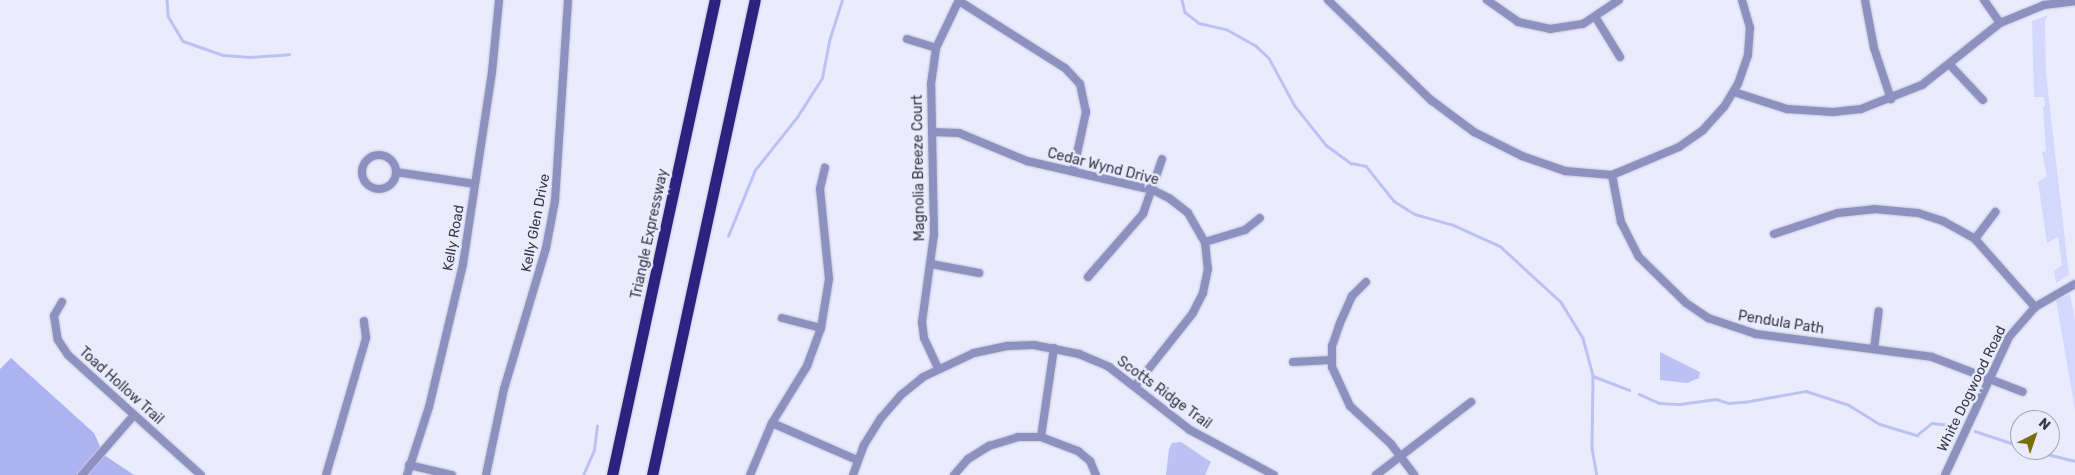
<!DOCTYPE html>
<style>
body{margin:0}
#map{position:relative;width:2075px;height:475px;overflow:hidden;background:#eaecfe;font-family:Rubik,sans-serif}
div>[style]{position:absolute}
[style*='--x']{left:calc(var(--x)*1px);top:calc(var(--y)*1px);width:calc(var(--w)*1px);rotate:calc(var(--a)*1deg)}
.green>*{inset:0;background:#d4d8fd}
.forest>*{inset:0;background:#adb2f1}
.water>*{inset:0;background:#bcc1f4}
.stream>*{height:2.5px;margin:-1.25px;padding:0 1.25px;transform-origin:1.25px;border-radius:1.25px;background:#bcc1f4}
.roads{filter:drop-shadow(0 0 1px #c6c8d9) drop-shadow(0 0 1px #c6c8d9)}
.minor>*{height:8px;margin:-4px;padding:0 4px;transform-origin:4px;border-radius:4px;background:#8d91bf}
.minor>.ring{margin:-4px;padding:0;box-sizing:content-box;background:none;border:8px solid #8d91bf;border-radius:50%}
.highway>*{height:11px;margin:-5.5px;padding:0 5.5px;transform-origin:5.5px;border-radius:5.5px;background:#2e2180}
span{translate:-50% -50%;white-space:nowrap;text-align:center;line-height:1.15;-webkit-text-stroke:5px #eaecfe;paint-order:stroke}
.street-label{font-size:14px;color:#383a45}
.north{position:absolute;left:2010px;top:410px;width:50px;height:50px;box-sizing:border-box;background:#eaecfe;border:1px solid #a3a5b4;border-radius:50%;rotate:41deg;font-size:14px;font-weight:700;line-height:20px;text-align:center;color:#383a45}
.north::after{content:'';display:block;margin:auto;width:18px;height:22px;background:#7b6d09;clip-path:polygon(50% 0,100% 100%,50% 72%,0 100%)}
</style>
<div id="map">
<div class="green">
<i style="clip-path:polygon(2048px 15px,2045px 20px,2046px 73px,2069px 275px,2056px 283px,2054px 271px,2062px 265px,2058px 237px,2047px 243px,2038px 182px,2047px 176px,2042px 152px,2046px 151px,2043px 108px,2045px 105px,2044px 97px,2034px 97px,2032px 21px)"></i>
<i style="clip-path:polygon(2070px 294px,2075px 321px,2075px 410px,2056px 300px)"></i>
</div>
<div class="forest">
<i style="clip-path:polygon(11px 358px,94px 433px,104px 455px,134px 475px,0 475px,0 369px)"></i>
</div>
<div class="water">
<i style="clip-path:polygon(1660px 352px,1700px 372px,1699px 378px,1687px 383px,1660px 380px)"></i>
<i style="clip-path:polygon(1181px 442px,1211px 462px,1205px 475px,1166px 475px,1169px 449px,1172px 443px)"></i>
</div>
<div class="stream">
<i style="--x:167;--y:0;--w:16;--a:86"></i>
<i style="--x:168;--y:16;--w:29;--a:59"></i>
<i style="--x:183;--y:41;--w:42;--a:19.3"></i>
<i style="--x:223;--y:55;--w:27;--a:4"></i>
<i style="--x:250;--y:57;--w:39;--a:-4"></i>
<i style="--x:1182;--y:0;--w:12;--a:76"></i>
<i style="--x:1185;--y:12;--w:18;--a:38"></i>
<i style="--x:1199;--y:23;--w:28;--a:13"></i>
<i style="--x:1226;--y:29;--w:33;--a:29"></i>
<i style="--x:1255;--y:45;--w:19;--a:43"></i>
<i style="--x:1269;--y:58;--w:55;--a:61.6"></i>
<i style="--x:1295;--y:106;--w:50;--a:51.5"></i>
<i style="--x:1326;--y:145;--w:31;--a:36"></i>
<i style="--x:1351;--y:163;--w:15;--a:11"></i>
<i style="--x:1366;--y:166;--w:45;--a:51.3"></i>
<i style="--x:1394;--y:201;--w:25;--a:32"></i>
<i style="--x:1415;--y:214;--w:37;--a:16"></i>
<i style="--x:1451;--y:224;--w:54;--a:24.2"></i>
<i style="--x:1500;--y:246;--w:83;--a:42.6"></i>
<i style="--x:1561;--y:302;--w:42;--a:58.6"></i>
<i style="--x:1583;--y:338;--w:39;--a:75"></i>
<i style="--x:1593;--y:376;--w:72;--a:90.8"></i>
<i style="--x:1592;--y:448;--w:27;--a:80"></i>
<i style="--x:728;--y:236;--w:71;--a:-67.8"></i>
<i style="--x:755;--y:170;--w:68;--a:-51.6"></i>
<i style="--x:797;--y:117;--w:46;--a:-57.3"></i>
<i style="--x:822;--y:78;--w:38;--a:-79"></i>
<i style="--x:829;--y:41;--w:43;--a:-72.4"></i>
<i style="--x:1593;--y:376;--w:39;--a:21"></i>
<i style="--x:1639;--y:394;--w:22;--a:24"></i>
<i style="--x:1659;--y:403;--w:21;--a:3"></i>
<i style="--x:1680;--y:404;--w:36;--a:-8"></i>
<i style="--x:1716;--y:399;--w:13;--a:18"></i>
<i style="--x:1728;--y:403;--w:16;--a:-4"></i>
<i style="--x:1744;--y:402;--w:63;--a:-10.1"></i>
<i style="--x:1806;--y:391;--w:45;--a:18"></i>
<i style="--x:1849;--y:405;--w:36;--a:32"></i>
<i style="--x:1880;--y:424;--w:39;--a:17"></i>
<i style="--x:1917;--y:435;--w:19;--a:-39"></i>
<i style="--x:1932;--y:423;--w:20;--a:6"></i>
<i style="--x:1975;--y:431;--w:47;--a:18.4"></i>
<i style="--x:2031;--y:450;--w:45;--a:14"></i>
<i style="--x:583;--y:475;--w:27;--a:-66"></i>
<i style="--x:594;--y:450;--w:24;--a:-83"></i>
</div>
<div class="roads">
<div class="minor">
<i style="--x:1328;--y:0;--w:144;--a:44.2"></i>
<i style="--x:1431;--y:100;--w:54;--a:36.7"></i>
<i style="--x:1474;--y:132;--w:54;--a:26.6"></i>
<i style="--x:1522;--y:156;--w:46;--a:19.2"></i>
<i style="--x:1565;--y:171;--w:47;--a:4.9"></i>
<i style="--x:1612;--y:175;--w:73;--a:-22.7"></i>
<i style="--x:1679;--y:147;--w:29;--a:-35"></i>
<i style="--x:1703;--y:130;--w:31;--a:-48"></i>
<i style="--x:1724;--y:107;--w:27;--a:-59"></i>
<i style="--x:1738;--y:84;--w:31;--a:-71"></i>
<i style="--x:1748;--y:55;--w:27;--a:-86"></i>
<i style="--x:1750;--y:28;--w:29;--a:-106"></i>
<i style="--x:1487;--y:0;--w:38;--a:35"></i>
<i style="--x:1518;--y:22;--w:33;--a:12"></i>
<i style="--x:1550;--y:29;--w:33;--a:-9"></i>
<i style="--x:1583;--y:24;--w:43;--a:-33.7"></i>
<i style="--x:1865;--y:0;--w:49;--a:79.4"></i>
<i style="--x:1874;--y:48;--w:54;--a:71.6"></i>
<i style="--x:1984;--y:0;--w:28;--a:55"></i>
<i style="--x:959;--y:1;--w:125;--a:32.3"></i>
<i style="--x:1065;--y:68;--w:22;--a:47"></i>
<i style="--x:1080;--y:84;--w:29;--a:78"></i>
<i style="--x:1086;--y:112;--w:61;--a:102.2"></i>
<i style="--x:1596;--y:18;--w:46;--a:58.4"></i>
<i style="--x:907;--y:39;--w:30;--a:17"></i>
<i style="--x:1950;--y:65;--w:48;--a:46.7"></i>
<i style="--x:1734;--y:92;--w:56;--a:17.8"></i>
<i style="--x:1787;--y:109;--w:46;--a:3.7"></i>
<i style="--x:1833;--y:112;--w:28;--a:-6"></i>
<i style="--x:1861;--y:109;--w:66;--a:-21.5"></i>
<i style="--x:1922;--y:85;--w:100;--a:-38.5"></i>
<i style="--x:2000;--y:23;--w:48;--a:-22.2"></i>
<i style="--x:2044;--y:5;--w:31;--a:-7"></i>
<i style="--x:932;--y:132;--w:27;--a:2"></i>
<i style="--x:959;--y:133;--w:74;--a:22.4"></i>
<i style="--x:1027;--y:161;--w:129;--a:13"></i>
<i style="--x:1153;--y:190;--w:18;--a:27"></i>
<i style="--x:1169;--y:198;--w:24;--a:38"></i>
<i style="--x:1188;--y:213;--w:34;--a:60"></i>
<i style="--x:1205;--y:242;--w:27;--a:84"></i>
<i style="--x:1208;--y:269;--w:25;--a:102"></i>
<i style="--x:1203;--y:293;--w:22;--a:117"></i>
<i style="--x:1193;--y:313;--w:92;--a:128.4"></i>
<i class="ring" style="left:362px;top:155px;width:26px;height:26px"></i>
<i style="--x:396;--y:172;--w:80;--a:8.6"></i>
<i style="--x:1612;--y:175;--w:48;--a:79.2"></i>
<i style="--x:1621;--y:222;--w:39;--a:63"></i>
<i style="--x:1639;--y:257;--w:66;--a:44.4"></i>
<i style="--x:1686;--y:303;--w:27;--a:34"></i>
<i style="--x:1708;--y:318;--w:51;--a:18.4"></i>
<i style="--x:1756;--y:334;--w:177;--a:7.4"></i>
<i style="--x:1932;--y:357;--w:97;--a:21"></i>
<i style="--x:1774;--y:234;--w:67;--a:-18.2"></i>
<i style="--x:1838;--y:213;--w:36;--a:-6"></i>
<i style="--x:1874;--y:209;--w:44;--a:5.2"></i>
<i style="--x:1918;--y:213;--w:26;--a:18"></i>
<i style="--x:1943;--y:221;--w:37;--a:29"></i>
<i style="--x:1975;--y:239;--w:91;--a:48.6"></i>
<i style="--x:1975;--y:239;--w:34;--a:-53"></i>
<i style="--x:1205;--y:242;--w:42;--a:-16.7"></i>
<i style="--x:1245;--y:230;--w:19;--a:-39"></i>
<i style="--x:931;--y:264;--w:49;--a:10.6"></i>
<i style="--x:1088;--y:277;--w:84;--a:-48.9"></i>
<i style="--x:1143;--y:214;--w:58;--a:-70.9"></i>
<i style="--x:1366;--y:282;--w:20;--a:135"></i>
<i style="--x:1352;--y:296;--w:30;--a:114"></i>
<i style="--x:1340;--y:323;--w:24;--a:109"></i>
<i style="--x:1332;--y:346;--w:21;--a:90"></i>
<i style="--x:1332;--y:367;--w:43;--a:65.2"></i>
<i style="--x:1350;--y:406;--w:56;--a:42.8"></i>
<i style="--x:1391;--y:444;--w:39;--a:53"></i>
<i style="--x:62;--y:302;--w:16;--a:120"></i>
<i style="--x:54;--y:316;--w:24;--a:81"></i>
<i style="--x:58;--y:340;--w:18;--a:56"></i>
<i style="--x:68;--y:355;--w:179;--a:42.1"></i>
<i style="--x:782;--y:318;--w:40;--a:14.4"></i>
<i style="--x:1874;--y:349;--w:38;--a:-83"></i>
<i style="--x:1293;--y:362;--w:38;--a:-3"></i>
<i style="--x:938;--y:368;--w:33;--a:-115"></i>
<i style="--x:924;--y:338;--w:16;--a:-97"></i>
<i style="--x:922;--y:322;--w:89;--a:-82.2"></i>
<i style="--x:934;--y:234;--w:150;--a:-91.1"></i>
<i style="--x:931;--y:84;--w:36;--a:-82"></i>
<i style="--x:936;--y:48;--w:53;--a:-64.4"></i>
<i style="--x:772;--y:423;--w:93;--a:23.5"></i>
<i style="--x:1041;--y:437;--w:90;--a:-81.7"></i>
<i style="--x:409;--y:465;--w:44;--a:13.1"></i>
<i style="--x:82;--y:475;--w:79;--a:-49.1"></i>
<i style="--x:326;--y:475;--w:143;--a:-73.7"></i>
<i style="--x:366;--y:338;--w:17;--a:-97"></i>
<i style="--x:407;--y:475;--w:71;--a:-72.1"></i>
<i style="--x:429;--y:407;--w:147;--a:-76.6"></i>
<i style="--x:463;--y:264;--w:194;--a:-81.4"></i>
<i style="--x:492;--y:72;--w:72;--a:-84.4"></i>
<i style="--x:486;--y:475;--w:88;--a:-78.2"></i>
<i style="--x:504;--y:389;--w:147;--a:-73.4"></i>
<i style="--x:546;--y:248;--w:48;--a:-79.2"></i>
<i style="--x:555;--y:201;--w:201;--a:-86.3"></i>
<i style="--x:750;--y:475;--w:56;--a:-67.1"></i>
<i style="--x:772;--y:423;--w:67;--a:-58.4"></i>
<i style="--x:807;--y:366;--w:40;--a:-69.8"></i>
<i style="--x:821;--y:328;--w:50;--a:-80.7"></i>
<i style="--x:829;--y:279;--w:90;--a:-95.7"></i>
<i style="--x:820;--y:189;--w:22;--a:-77"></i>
<i style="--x:853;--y:475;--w:32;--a:-70"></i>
<i style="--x:864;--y:445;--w:32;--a:-58"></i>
<i style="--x:881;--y:418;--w:30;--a:-49"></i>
<i style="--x:901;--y:395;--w:28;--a:-39"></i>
<i style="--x:923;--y:377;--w:56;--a:-25.2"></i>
<i style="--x:974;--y:353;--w:35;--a:-12"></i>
<i style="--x:1008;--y:346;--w:26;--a:-2"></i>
<i style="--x:1034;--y:345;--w:46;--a:11.3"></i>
<i style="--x:1079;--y:354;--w:33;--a:23"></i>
<i style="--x:1109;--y:367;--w:103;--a:37.9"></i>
<i style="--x:1190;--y:430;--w:95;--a:28.2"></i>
<i style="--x:954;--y:475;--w:21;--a:-49"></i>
<i style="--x:968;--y:459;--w:25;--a:-32"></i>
<i style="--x:989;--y:446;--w:30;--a:-17"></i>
<i style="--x:1018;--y:437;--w:23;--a:0"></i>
<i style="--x:1041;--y:437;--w:40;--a:21"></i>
<i style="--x:1078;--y:451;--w:16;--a:40"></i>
<i style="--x:1090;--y:461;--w:15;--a:67"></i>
<i style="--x:1376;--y:475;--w:120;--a:-37.5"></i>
<i style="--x:1945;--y:475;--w:152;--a:-65.1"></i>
<i style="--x:2009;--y:337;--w:40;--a:-49"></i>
<i style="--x:2035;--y:307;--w:46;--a:-29.9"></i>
</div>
<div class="highway">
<i style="--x:612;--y:475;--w:486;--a:-77.8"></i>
<i style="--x:652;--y:475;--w:486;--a:-77.8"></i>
</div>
</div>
<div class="street-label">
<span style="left:1103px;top:167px;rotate:14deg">Cedar Wynd Drive</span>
<span style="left:919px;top:168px;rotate:-91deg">Magnolia Breeze Court</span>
<span style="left:536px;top:223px;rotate:-79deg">Kelly Glen Drive</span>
<span style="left:650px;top:234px;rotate:-78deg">Triangle Expressway</span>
<span style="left:454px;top:238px;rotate:-80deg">Kelly Road</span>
<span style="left:1781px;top:323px;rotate:9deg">Pendula Path</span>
<span style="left:121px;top:386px;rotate:42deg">Toad Hollow Trail</span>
<span style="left:1972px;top:389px;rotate:-64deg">White Dogwood Road</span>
<span style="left:1164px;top:393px;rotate:36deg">Scotts Ridge Trail</span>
</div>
<div class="north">N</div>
</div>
